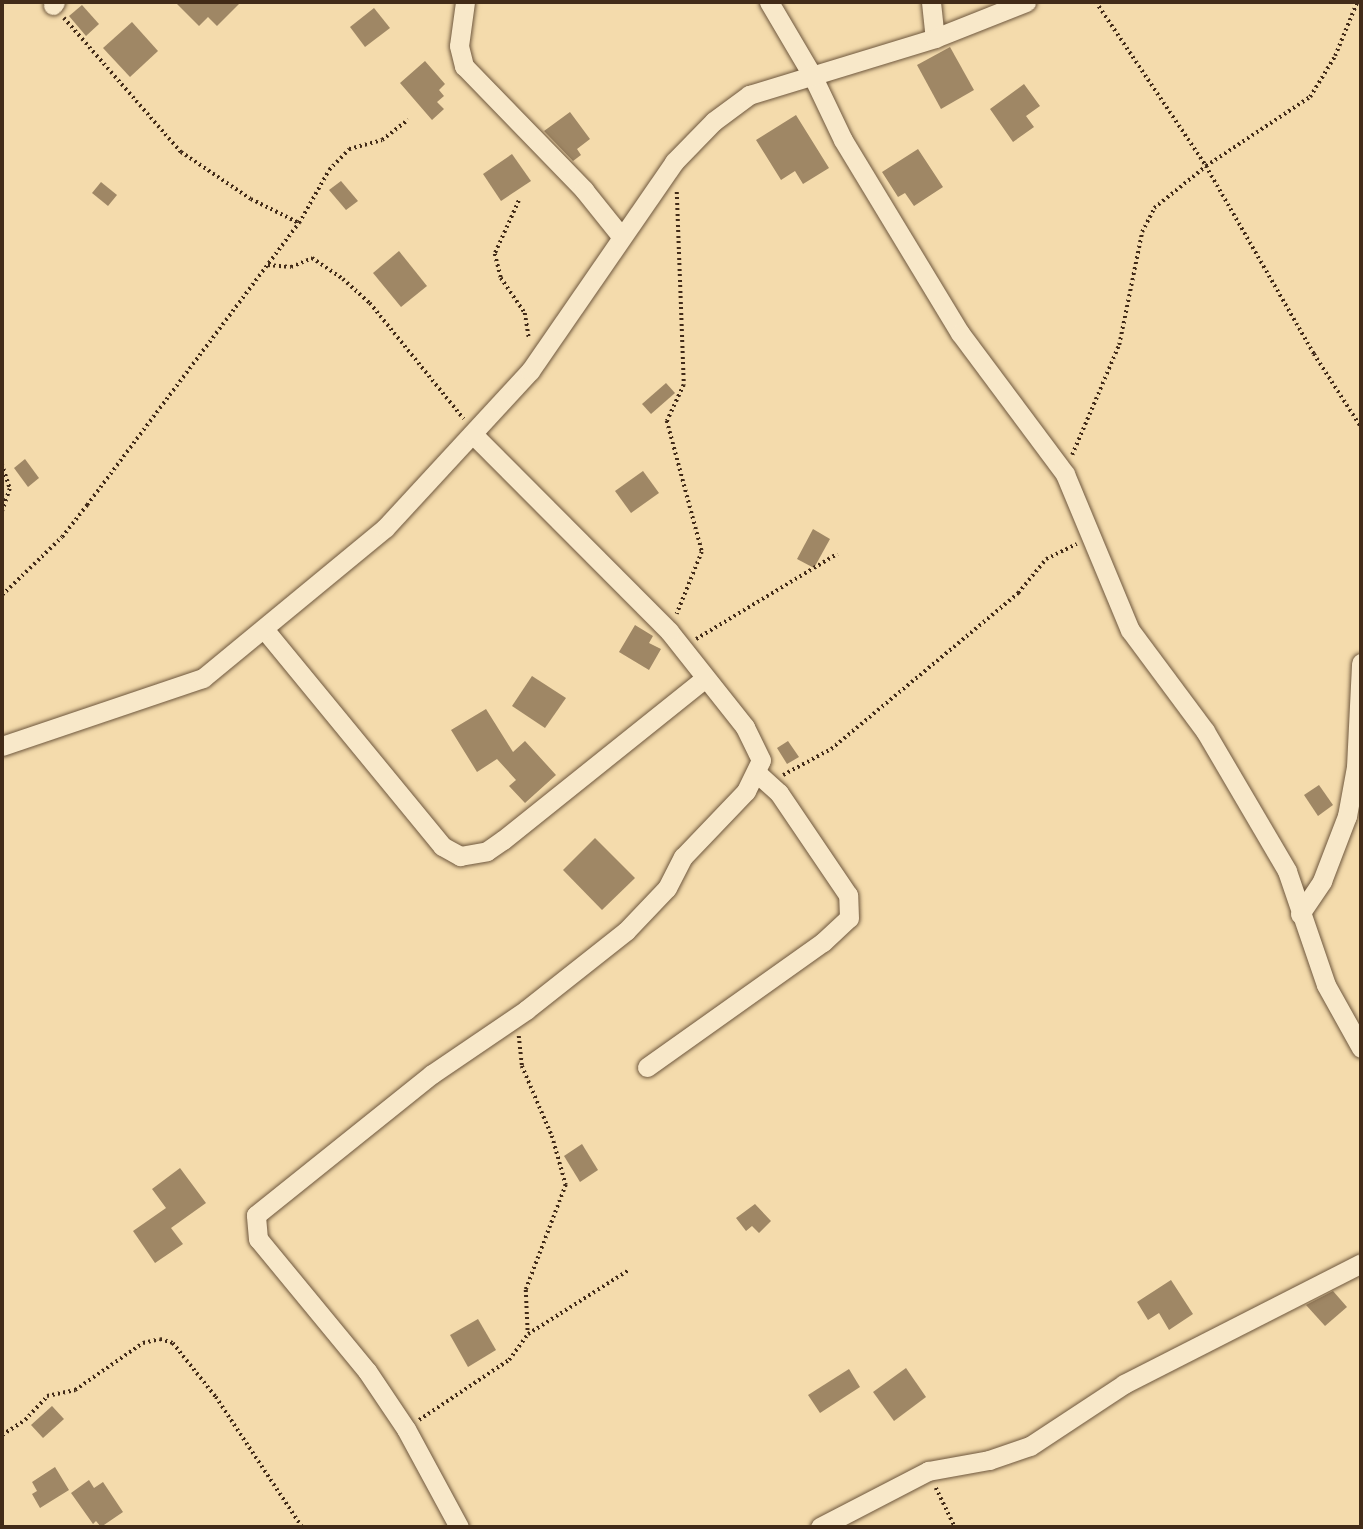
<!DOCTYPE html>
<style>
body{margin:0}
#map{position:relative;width:1363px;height:1529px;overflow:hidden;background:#f4dbac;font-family:"IM FELL Great Primer",serif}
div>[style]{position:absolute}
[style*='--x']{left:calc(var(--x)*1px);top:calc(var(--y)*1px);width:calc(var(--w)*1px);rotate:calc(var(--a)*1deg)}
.building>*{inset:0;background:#9f8765}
.path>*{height:3.5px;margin-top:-1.75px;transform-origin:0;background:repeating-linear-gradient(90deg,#422b18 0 2px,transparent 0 5.5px)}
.roads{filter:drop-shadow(0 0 2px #6e573d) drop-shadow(0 0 2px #6e573d)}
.minor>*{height:19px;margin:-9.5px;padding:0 9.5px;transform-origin:9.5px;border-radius:9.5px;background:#f8e8c9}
span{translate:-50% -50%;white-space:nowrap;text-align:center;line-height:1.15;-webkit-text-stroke:5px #f8e8c9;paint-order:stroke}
.frame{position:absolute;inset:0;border:4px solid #422b18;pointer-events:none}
</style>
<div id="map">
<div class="building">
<i style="clip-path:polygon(175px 2px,241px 2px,217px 26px,208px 17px,199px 26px)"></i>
<i style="clip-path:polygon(82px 5px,99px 24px,86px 36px,69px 16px)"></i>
<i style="clip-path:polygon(374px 8px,390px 28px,365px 47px,350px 27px)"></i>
<i style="clip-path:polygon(132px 22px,158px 51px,130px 77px,103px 48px)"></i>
<i style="clip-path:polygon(950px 47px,974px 90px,941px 109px,917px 65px)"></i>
<i style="clip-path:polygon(425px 61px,445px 84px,439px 90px,444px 96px,437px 102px,444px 109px,432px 120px,400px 83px)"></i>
<i style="clip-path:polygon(1024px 84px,1040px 106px,1026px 116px,1034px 127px,1013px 142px,990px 109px)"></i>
<i style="clip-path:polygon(570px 112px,590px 139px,577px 149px,581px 155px,573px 161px,544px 131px)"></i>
<i style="clip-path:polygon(796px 115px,829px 168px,803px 184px,795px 171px,781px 180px,756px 140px)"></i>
<i style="clip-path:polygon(918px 149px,943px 187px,914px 206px,905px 193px,898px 197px,882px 172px)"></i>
<i style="clip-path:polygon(512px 154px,531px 181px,501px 201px,483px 174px)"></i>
<i style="clip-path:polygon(341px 181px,358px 201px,346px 210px,329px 190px)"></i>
<i style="clip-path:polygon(101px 182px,117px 195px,108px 206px,92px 193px)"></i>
<i style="clip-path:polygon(399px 251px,427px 286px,401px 307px,373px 273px)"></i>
<i style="clip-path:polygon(666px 383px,675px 393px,651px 414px,642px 404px)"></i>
<i style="clip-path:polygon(25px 459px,39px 478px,28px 487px,14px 468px)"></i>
<i style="clip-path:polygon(643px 471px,659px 493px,631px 513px,615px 491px)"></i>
<i style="clip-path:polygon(813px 529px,830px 539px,814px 568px,797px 559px)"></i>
<i style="clip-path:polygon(635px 625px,653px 636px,649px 643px,661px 649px,649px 670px,619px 652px)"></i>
<i style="clip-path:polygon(532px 676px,566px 698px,545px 728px,512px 706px)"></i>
<i style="clip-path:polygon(486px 709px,513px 752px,525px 741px,556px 775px,525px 803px,509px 786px,516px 780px,497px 759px,477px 772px,451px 730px)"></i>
<i style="clip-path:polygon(788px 741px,799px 757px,787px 764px,777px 748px)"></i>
<i style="clip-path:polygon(1319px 785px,1333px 805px,1318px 816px,1304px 795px)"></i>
<i style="clip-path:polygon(595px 838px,635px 878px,602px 910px,563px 870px)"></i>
<i style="clip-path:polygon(582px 1144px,598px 1170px,580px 1182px,564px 1156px)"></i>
<i style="clip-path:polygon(180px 1168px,206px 1203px,171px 1228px,183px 1244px,155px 1263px,133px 1231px,166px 1208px,152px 1189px)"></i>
<i style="clip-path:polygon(755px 1204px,771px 1221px,759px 1233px,752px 1226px,746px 1231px,736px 1218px)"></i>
<i style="clip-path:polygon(1171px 1280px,1193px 1314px,1169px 1330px,1159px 1313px,1148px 1320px,1137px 1302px)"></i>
<i style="clip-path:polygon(1333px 1291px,1347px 1307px,1325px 1326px,1306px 1305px)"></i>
<i style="clip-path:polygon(478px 1319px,496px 1350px,468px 1367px,450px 1335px)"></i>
<i style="clip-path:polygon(906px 1368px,926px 1397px,894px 1421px,873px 1392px)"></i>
<i style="clip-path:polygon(849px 1369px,860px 1387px,820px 1413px,808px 1395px)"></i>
<i style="clip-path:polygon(52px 1406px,64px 1419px,43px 1438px,31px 1425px)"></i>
<i style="clip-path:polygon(55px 1467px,69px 1490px,40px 1508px,32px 1494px,37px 1491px,32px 1482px)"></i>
<i style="clip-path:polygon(89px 1480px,94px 1488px,103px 1482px,123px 1512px,101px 1527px,96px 1521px,93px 1524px,71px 1493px)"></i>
</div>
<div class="path">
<i style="--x:1096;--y:2;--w:197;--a:56.1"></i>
<i style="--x:1206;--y:166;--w:217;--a:60.1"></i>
<i style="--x:1314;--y:354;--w:87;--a:57.2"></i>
<i style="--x:64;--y:18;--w:178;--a:48.9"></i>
<i style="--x:181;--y:152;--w:84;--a:33.9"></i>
<i style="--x:251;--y:199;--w:54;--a:26.6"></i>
<i style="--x:677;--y:192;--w:193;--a:87.9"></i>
<i style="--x:684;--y:385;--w:40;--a:115"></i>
<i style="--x:667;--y:421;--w:136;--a:75"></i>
<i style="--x:702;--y:552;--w:67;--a:112"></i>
<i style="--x:519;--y:201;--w:58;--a:114.4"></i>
<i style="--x:495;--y:254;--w:25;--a:76"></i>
<i style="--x:501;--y:278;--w:42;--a:55.6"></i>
<i style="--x:525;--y:313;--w:25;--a:81"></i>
<i style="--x:268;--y:265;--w:23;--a:5"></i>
<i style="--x:291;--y:267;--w:23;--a:-23"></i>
<i style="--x:312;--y:258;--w:37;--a:34"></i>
<i style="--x:343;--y:279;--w:36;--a:42"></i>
<i style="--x:370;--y:303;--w:149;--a:51"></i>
<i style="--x:1072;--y:455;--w:120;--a:-66.9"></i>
<i style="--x:1119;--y:345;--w:115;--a:-78.5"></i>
<i style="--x:1142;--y:232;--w:27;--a:-63"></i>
<i style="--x:1154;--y:208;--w:67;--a:-38.9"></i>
<i style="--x:1206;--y:166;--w:125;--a:-33.6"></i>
<i style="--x:1310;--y:97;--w:48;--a:-58.6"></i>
<i style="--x:1335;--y:56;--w:58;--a:-67.8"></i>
<i style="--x:2;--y:464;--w:26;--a:72"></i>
<i style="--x:10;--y:489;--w:24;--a:109"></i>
<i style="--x:2;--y:595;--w:83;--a:-44"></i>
<i style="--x:62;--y:537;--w:41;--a:-52"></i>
<i style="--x:87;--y:505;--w:353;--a:-53.1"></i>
<i style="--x:299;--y:223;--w:61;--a:-60.5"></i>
<i style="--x:329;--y:170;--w:29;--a:-46"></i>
<i style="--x:349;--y:149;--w:34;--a:-15"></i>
<i style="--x:382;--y:140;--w:33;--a:-38"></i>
<i style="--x:696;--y:639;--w:165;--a:-31.1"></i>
<i style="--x:783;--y:775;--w:55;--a:-28.4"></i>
<i style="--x:831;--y:749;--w:244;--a:-39.8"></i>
<i style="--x:1018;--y:593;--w:44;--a:-50.5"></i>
<i style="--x:1046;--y:559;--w:34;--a:-26"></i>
<i style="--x:519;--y:1036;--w:30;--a:84"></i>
<i style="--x:522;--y:1066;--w:76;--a:66.8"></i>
<i style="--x:552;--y:1136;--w:51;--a:74.1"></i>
<i style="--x:566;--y:1185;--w:112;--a:110.9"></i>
<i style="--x:526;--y:1290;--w:44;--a:87.4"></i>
<i style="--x:419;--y:1420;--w:108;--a:-33.7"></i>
<i style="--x:509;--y:1360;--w:32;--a:-54"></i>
<i style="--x:528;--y:1334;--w:120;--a:-32.4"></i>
<i style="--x:2;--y:1435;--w:27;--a:-33"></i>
<i style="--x:25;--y:1420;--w:33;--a:-47"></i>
<i style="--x:47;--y:1396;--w:29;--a:-12"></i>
<i style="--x:75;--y:1390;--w:83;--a:-34.7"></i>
<i style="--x:143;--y:1343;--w:17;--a:-13"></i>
<i style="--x:160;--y:1339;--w:14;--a:17"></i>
<i style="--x:173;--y:1343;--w:69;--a:51.5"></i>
<i style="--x:216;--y:1397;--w:156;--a:56.5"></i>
<i style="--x:936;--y:1488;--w:43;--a:64"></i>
</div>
<div class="roads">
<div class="minor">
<i style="--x:465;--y:2;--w:44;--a:97.8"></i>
<i style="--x:459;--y:46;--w:21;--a:76"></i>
<i style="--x:464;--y:66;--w:173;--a:45.9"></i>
<i style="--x:584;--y:190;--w:58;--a:51.3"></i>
<i style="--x:769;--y:2;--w:85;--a:59.5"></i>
<i style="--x:812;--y:75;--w:72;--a:64.5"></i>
<i style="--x:843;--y:140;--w:226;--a:58.8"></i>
<i style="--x:960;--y:333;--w:176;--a:53.3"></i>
<i style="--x:1065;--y:474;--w:169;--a:67.4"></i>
<i style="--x:1130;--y:630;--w:126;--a:53.4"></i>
<i style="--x:1205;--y:731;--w:162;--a:59.6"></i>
<i style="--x:1287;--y:871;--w:120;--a:71.1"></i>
<i style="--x:1326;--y:985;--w:72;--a:60.9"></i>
<i style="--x:931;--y:2;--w:36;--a:84"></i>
<i style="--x:53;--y:5;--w:4;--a:-56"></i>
<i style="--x:264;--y:629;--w:281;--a:50.6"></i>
<i style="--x:442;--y:846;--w:21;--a:29"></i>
<i style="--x:460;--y:856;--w:27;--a:-10"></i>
<i style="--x:487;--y:851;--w:19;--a:-35"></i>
<i style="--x:503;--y:840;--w:259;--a:-38.7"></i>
<i style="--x:2;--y:746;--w:212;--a:-18.7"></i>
<i style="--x:203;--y:678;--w:236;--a:-39.5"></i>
<i style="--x:385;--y:528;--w:214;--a:-47.3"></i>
<i style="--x:530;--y:371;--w:254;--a:-55.4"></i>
<i style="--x:674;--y:162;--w:57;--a:-45.7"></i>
<i style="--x:714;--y:121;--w:44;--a:-36.6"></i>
<i style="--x:749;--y:95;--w:195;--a:-17"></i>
<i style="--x:935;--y:38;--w:98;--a:-21.6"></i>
<i style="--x:1300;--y:914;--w:40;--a:-56"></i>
<i style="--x:1322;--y:881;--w:70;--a:-69"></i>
<i style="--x:1347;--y:816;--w:50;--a:-79.6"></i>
<i style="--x:1356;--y:767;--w:104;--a:-87.2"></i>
<i style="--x:647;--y:1067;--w:216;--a:-35.4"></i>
<i style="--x:823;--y:942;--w:35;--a:-43"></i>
<i style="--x:849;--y:918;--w:23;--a:-92"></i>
<i style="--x:848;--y:895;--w:123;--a:-124.1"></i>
<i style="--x:779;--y:793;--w:30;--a:-138"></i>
<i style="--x:459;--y:1527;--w:111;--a:-118.4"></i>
<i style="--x:406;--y:1429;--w:70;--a:-123.9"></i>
<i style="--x:367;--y:1371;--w:171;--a:-129.5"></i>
<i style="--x:258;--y:1239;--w:24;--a:-95"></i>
<i style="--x:256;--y:1215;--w:226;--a:-38.7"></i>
<i style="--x:432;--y:1074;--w:114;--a:-34.2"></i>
<i style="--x:526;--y:1010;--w:127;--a:-38.3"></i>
<i style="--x:626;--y:931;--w:59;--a:-46.4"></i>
<i style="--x:667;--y:888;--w:35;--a:-63"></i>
<i style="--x:683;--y:857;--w:91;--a:-46.3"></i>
<i style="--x:746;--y:791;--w:34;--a:-64"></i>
<i style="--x:761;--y:760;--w:37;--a:-116"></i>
<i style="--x:745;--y:727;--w:122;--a:-128.4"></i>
<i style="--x:669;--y:631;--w:276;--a:-134.9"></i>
<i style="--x:820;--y:1527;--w:122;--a:-27.4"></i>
<i style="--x:928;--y:1471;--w:62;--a:-10.2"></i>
<i style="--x:989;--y:1460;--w:43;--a:-18.9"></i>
<i style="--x:1030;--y:1446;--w:113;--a:-33.4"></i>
<i style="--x:1124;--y:1384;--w:266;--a:-27"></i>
</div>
</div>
<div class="frame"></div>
</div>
